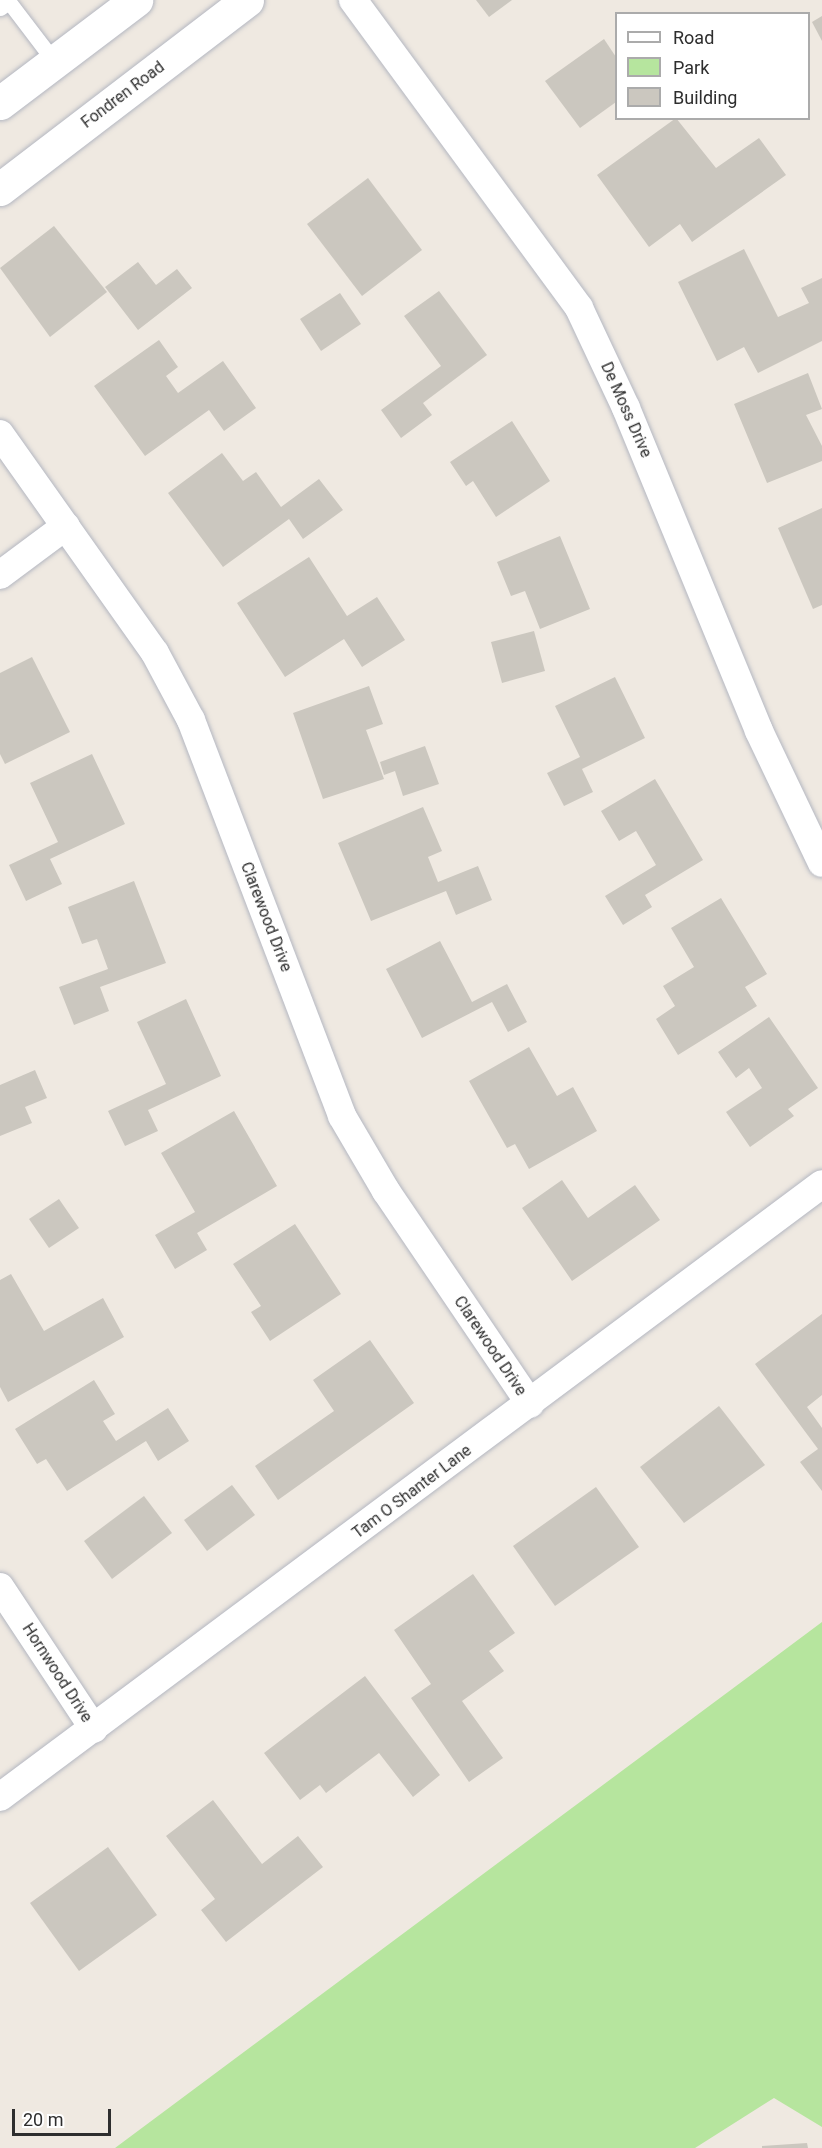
<!DOCTYPE html>
<style>
body{margin:0}
#map{position:relative;width:822px;height:2148px;overflow:hidden;background:#efe9e1;font-family:Roboto,sans-serif}
div>[style]{position:absolute}
[style*='--x']{left:calc(var(--x)*1px);top:calc(var(--y)*1px);width:calc(var(--w)*1px);rotate:calc(var(--a)*1deg)}
.green>*{inset:0;background:#b6e59e}
.building>*{inset:0;background:#cbc7bf}
.roads{filter:drop-shadow(0 0 2px #b4b7c1) drop-shadow(0 0 2px #b4b7c1)}
.lane>*{height:15px;margin:-7.5px;padding:0 7.5px;transform-origin:7.5px;border-radius:7.5px;background:#fff}
.street>*{height:28px;margin:-14px;padding:0 14px;transform-origin:14px;border-radius:14px;background:#fff}
.secondary>*{height:33px;margin:-16.5px;padding:0 16.5px;transform-origin:16.5px;border-radius:16.5px;background:#fff}
span{translate:-50% -50%;white-space:nowrap;text-align:center;line-height:1.15;-webkit-text-stroke:4.5px #fff;paint-order:stroke}
.street-label{font-size:16px;color:#2e2e2e}
.legend{position:absolute;left:615px;top:12px;width:195px;height:108px;box-sizing:border-box;background:#fff;border:2px solid #ababab;margin:0;padding:8px 10px;list-style:none;font-size:18px;color:#2e2e2e}
.legend li{display:flex;align-items:center;gap:12px;height:30px}
.legend b{width:30px;border:2px solid #ababab}
.scale{position:absolute;left:12px;top:2109px;width:99px;height:27px;box-sizing:border-box;border:3px solid #2e2e2e;border-top:0;padding-left:8px;font-size:18px;line-height:21px;white-space:nowrap;color:#2e2e2e;-webkit-text-stroke:4px #fff;paint-order:stroke}
</style>
<div id="map">
<div class="green">
<i style="clip-path:polygon(822px 1622px,822px 2127px,774px 2098px,695px 2148px,115px 2148px)"></i>
</div>
<div class="building">
<i style="clip-path:polygon(476px 0,512px 0,489px 17px)"></i>
<i style="clip-path:polygon(822px 16px,822px 41px,812px 22px)"></i>
<i style="clip-path:polygon(604px 39px,616px 57px,616px 102px,580px 128px,545px 81px)"></i>
<i style="clip-path:polygon(676px 118px,716px 168px,759px 138px,786px 175px,692px 242px,680px 224px,649px 247px,597px 175px)"></i>
<i style="clip-path:polygon(368px 178px,422px 250px,362px 296px,307px 224px)"></i>
<i style="clip-path:polygon(54px 226px,107px 292px,50px 337px,0 268px)"></i>
<i style="clip-path:polygon(744px 249px,778px 317px,809px 303px,801px 288px,822px 278px,822px 341px,758px 373px,744px 347px,717px 361px,678px 282px)"></i>
<i style="clip-path:polygon(138px 262px,156px 285px,177px 269px,192px 288px,138px 330px,105px 287px)"></i>
<i style="clip-path:polygon(439px 291px,487px 355px,423px 403px,432px 415px,401px 438px,381px 410px,441px 366px,404px 316px)"></i>
<i style="clip-path:polygon(340px 293px,361px 324px,321px 351px,300px 319px)"></i>
<i style="clip-path:polygon(159px 340px,178px 367px,166px 376px,178px 393px,223px 361px,256px 408px,224px 431px,209px 410px,145px 456px,94px 386px)"></i>
<i style="clip-path:polygon(808px 373px,822px 409px,806px 415px,822px 446px,822px 461px,767px 483px,734px 404px)"></i>
<i style="clip-path:polygon(512px 421px,550px 481px,496px 517px,473px 481px,466px 486px,450px 462px)"></i>
<i style="clip-path:polygon(222px 453px,243px 481px,256px 472px,281px 507px,319px 479px,343px 510px,303px 539px,289px 519px,223px 567px,168px 493px)"></i>
<i style="clip-path:polygon(822px 508px,822px 605px,813px 609px,778px 528px)"></i>
<i style="clip-path:polygon(560px 536px,590px 609px,540px 629px,525px 591px,511px 596px,497px 562px)"></i>
<i style="clip-path:polygon(309px 557px,347px 616px,377px 597px,405px 640px,362px 667px,344px 639px,285px 677px,237px 603px)"></i>
<i style="clip-path:polygon(534px 631px,545px 671px,502px 683px,491px 642px)"></i>
<i style="clip-path:polygon(32px 657px,70px 732px,5px 764px,0 754px,0 673px)"></i>
<i style="clip-path:polygon(615px 677px,645px 738px,582px 769px,593px 792px,564px 806px,547px 773px,580px 757px,555px 706px)"></i>
<i style="clip-path:polygon(369px 686px,383px 724px,366px 730px,384px 779px,323px 799px,293px 713px)"></i>
<i style="clip-path:polygon(425px 746px,439px 784px,403px 796px,395px 771px,384px 775px,380px 762px)"></i>
<i style="clip-path:polygon(92px 754px,125px 824px,50px 859px,62px 884px,26px 901px,9px 865px,58px 842px,30px 783px)"></i>
<i style="clip-path:polygon(655px 779px,703px 860px,645px 895px,652px 907px,623px 925px,605px 896px,656px 865px,636px 831px,619px 841px,601px 811px)"></i>
<i style="clip-path:polygon(423px 807px,442px 851px,428px 857px,438px 882px,478px 866px,492px 900px,456px 915px,446px 891px,371px 921px,338px 843px)"></i>
<i style="clip-path:polygon(134px 881px,166px 963px,100px 987px,109px 1011px,74px 1025px,59px 987px,108px 969px,97px 939px,82px 944px,68px 907px)"></i>
<i style="clip-path:polygon(721px 898px,767px 974px,745px 987px,757px 1006px,678px 1055px,656px 1019px,675px 1006px,663px 986px,694px 967px,671px 928px)"></i>
<i style="clip-path:polygon(440px 941px,472px 1002px,507px 984px,527px 1022px,508px 1032px,492px 1002px,422px 1038px,386px 969px)"></i>
<i style="clip-path:polygon(186px 999px,221px 1076px,148px 1110px,158px 1131px,125px 1146px,108px 1111px,166px 1084px,137px 1022px)"></i>
<i style="clip-path:polygon(769px 1017px,818px 1088px,788px 1109px,794px 1116px,750px 1147px,726px 1112px,762px 1088px,749px 1068px,736px 1078px,718px 1052px)"></i>
<i style="clip-path:polygon(529px 1047px,557px 1096px,573px 1087px,597px 1131px,529px 1169px,515px 1144px,507px 1148px,469px 1081px)"></i>
<i style="clip-path:polygon(35px 1070px,47px 1098px,25px 1107px,32px 1123px,0 1136px,0 1085px)"></i>
<i style="clip-path:polygon(234px 1111px,277px 1186px,197px 1233px,207px 1250px,175px 1269px,155px 1235px,195px 1212px,161px 1153px)"></i>
<i style="clip-path:polygon(562px 1180px,588px 1218px,635px 1185px,660px 1220px,572px 1281px,522px 1208px)"></i>
<i style="clip-path:polygon(59px 1199px,79px 1228px,49px 1248px,29px 1219px)"></i>
<i style="clip-path:polygon(295px 1224px,341px 1294px,270px 1341px,251px 1312px,261px 1306px,233px 1264px)"></i>
<i style="clip-path:polygon(11px 1274px,44px 1331px,103px 1298px,124px 1337px,8px 1402px,0 1387px,0 1280px)"></i>
<i style="clip-path:polygon(822px 1314px,822px 1395px,807px 1407px,822px 1428px,822px 1491px,800px 1462px,818px 1449px,755px 1364px)"></i>
<i style="clip-path:polygon(370px 1340px,414px 1403px,278px 1500px,255px 1466px,334px 1411px,313px 1380px)"></i>
<i style="clip-path:polygon(94px 1380px,115px 1414px,103px 1421px,116px 1441px,168px 1408px,189px 1441px,158px 1461px,146px 1441px,67px 1491px,46px 1459px,37px 1464px,15px 1429px)"></i>
<i style="clip-path:polygon(719px 1406px,765px 1465px,684px 1523px,640px 1467px)"></i>
<i style="clip-path:polygon(232px 1485px,255px 1515px,207px 1551px,184px 1520px)"></i>
<i style="clip-path:polygon(596px 1487px,639px 1547px,555px 1606px,513px 1546px)"></i>
<i style="clip-path:polygon(144px 1496px,172px 1533px,112px 1579px,84px 1541px)"></i>
<i style="clip-path:polygon(473px 1574px,515px 1633px,489px 1651px,504px 1671px,462px 1701px,503px 1758px,469px 1782px,411px 1698px,431px 1684px,394px 1630px)"></i>
<i style="clip-path:polygon(365px 1676px,440px 1775px,413px 1797px,379px 1753px,326px 1793px,320px 1785px,300px 1800px,264px 1753px)"></i>
<i style="clip-path:polygon(213px 1800px,262px 1864px,298px 1836px,323px 1867px,226px 1942px,201px 1910px,215px 1899px,166px 1836px)"></i>
<i style="clip-path:polygon(108px 1847px,157px 1915px,79px 1971px,30px 1903px)"></i>
<i style="clip-path:polygon(807px 2143px,808px 2148px,762px 2148px,762px 2146px)"></i>
</div>
<div class="roads">
<div class="lane">
<i style="--x:0;--y:8;--w:11;--a:-34"></i>
<i style="--x:9;--y:2;--w:74;--a:52.7"></i>
</div>
<div class="street">
<i style="--x:353;--y:0;--w:382;--a:53.7"></i>
<i style="--x:579;--y:308;--w:110;--a:64.8"></i>
<i style="--x:626;--y:408;--w:349;--a:67.6"></i>
<i style="--x:759;--y:731;--w:146;--a:64.5"></i>
<i style="--x:0;--y:434;--w:268;--a:54.7"></i>
<i style="--x:155;--y:653;--w:76;--a:61.8"></i>
<i style="--x:191;--y:720;--w:424;--a:69.1"></i>
<i style="--x:342;--y:1116;--w:87;--a:59.6"></i>
<i style="--x:386;--y:1191;--w:257;--a:55.9"></i>
<i style="--x:0;--y:575;--w:82;--a:-36.6"></i>
<i style="--x:0;--y:1587;--w:170;--a:56.5"></i>
<i style="--x:0;--y:1797;--w:1025;--a:-36.71"></i>
</div>
<div class="secondary">
<i style="--x:0;--y:103;--w:171;--a:-37.1"></i>
<i style="--x:0;--y:189;--w:311;--a:-37.4"></i>
</div>
</div>
<div class="street-label">
<span style="left:123px;top:95px;rotate:-37deg">Fondren Road</span>
<span style="left:626px;top:410px;rotate:66deg">De Moss Drive</span>
<span style="left:266px;top:917px;rotate:69deg">Clarewood Drive</span>
<span style="left:490px;top:1346px;rotate:56deg">Clarewood Drive</span>
<span style="left:412px;top:1492px;rotate:-37deg">Tam O Shanter Lane</span>
<span style="left:57px;top:1673px;rotate:57deg">Hornwood Drive</span>
</div>
<ul class="legend">
<li><b style="height:8px;background:#fff"></b>Road</li>
<li><b style="height:16px;background:#b6e59e"></b>Park</li>
<li><b style="height:16px;background:#cbc7bf"></b>Building</li>
</ul>
<div class="scale">20 m</div>
</div>
